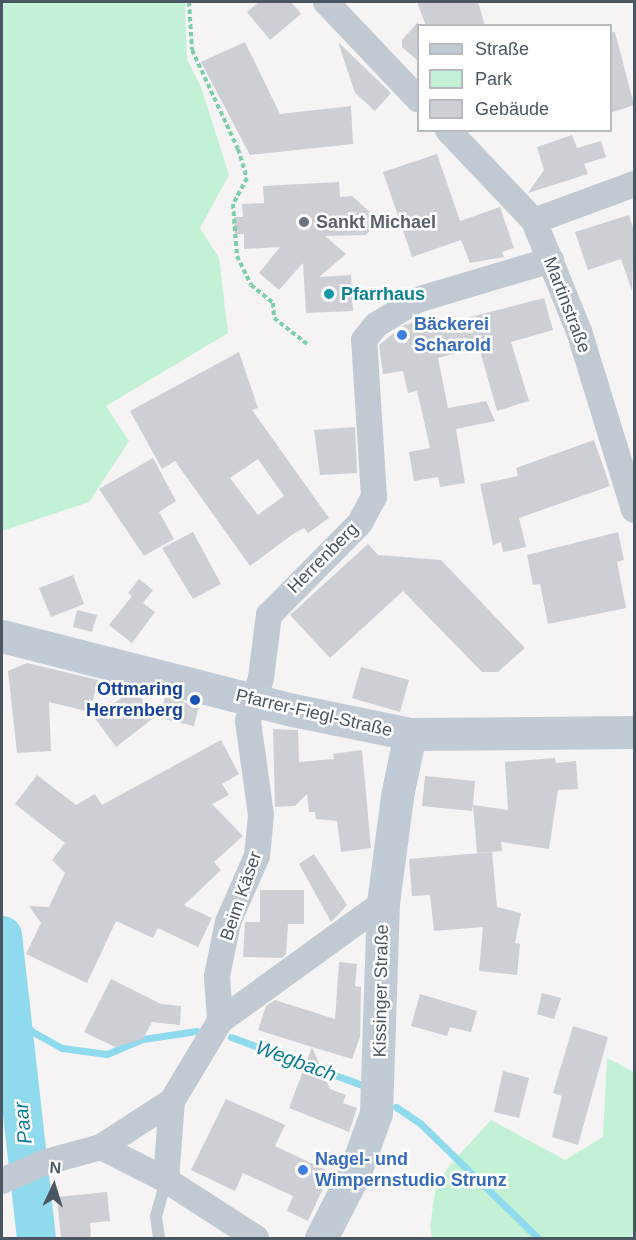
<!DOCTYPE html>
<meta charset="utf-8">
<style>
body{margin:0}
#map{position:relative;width:636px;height:1240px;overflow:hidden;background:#f5f3f3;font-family:Helvetica,sans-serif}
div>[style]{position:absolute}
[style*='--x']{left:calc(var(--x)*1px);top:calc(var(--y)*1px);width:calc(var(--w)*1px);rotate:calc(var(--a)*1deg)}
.green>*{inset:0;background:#c3f1d5}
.stream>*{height:7px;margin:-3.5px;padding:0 3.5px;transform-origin:3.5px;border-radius:3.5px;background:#90daee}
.river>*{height:39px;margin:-19.5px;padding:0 19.5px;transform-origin:19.5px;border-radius:19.5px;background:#90daee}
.building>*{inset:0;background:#cdcfd5}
.path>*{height:4px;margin-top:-2px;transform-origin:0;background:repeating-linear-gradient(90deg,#7ad0a6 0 4.5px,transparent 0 7.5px)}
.lane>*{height:12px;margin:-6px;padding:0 6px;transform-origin:6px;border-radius:6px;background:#c1cad2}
.street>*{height:26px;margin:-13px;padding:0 13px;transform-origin:13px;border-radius:13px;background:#c1cad2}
.secondary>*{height:33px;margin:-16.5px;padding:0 16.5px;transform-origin:16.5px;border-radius:16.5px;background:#c1cbd6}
.dots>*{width:16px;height:16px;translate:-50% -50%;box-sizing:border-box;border:3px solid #fff;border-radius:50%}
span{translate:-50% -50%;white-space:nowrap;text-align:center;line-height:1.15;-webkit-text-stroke:5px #fff;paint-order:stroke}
.worship-label{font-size:18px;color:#5b616d;font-weight:700}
.left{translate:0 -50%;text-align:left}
.culture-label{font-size:18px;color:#0d838f;font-weight:700}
.street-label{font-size:18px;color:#4a5661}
.shop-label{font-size:18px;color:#366cbe;font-weight:700}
.transit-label{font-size:18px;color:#164399;font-weight:700}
.right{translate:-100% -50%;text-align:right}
.water-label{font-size:20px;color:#0c7c9b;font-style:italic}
.frame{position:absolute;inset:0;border:3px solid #4a5661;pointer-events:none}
.legend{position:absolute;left:417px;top:24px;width:195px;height:108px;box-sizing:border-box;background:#fff;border:2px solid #b7bbc0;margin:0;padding:8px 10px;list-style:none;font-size:18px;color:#4a5661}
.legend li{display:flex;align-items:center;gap:12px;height:30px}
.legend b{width:30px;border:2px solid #b7bbc0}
.north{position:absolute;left:24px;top:1156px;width:60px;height:60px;-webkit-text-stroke:4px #fff;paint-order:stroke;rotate:4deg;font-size:16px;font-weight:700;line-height:24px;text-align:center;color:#4a5661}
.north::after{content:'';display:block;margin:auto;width:21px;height:27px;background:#4a5661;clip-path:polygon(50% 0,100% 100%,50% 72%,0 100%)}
</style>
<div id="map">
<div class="green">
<i style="clip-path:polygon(2px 2px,185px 2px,187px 59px,201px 87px,229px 175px,200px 228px,219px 258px,228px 333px,106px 406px,129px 441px,89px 502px,2px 531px)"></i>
<i style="clip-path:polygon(607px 1058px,634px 1072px,634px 1238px,432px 1238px,430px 1226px,436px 1186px,450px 1165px,491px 1120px,565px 1160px,603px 1137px)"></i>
</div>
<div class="stream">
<i style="--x:12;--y:1013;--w:28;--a:42"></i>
<i style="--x:33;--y:1032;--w:33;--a:29"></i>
<i style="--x:62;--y:1048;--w:45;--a:7.6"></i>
<i style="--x:107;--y:1054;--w:39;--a:-23"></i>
<i style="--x:143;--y:1039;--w:54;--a:-8.6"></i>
<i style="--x:231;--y:1037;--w:140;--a:20.1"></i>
<i style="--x:396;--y:1107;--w:30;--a:34"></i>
<i style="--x:421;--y:1124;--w:163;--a:44.3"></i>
</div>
<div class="river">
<i style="--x:2;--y:935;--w:305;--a:83.6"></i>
</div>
<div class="building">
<i style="clip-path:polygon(259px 2px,291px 2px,301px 14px,270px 40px,247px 12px)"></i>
<i style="clip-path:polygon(417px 2px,478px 2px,485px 26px,426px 26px)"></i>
<i style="clip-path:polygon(418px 22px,418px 61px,402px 47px,402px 40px)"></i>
<i style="clip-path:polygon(615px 32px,634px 105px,610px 113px,610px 33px)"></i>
<i style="clip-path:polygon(245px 42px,280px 114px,351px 106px,353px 144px,250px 155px,201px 62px)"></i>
<i style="clip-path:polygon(338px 42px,391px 93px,375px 111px,355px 93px)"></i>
<i style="clip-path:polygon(572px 135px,577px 148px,601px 141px,606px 157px,584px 164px,588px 174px,528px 193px,544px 170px,537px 147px)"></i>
<i style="clip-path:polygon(437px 154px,460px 221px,500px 207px,514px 248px,502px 252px,504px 257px,470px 263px,461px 240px,412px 257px,383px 172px)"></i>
<i style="clip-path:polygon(339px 182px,340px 197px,352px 196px,379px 220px,366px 235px,325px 236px,346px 254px,319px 277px,351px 275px,353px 311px,306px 313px,303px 263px,279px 290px,259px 273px,280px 247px,244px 249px,244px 234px,235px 234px,234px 217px,243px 217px,242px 204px,264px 203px,263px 186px)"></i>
<i style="clip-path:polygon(629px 215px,634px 230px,632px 291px,621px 259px,588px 270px,575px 232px)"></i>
<i style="clip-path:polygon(544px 298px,553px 330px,511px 342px,529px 401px,497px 411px,479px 347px,438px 358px,448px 408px,486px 401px,495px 421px,456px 429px,465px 483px,440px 487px,438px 477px,414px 481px,409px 452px,430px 448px,422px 412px,417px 391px,408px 393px,403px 371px,383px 374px,379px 345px,404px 325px,425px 320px,428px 328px)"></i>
<i style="clip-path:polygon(evenodd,239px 352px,258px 408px,252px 410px,329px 518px,308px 533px,304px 528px,293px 534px,250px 566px,175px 461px,162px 469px,130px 411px,239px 352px,258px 459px,284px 496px,258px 515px,230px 478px,258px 459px)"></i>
<i style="clip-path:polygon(355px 427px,357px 473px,320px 475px,314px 430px)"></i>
<i style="clip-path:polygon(594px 440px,610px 486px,519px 518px,526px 547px,503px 552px,501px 542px,493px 545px,480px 484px,518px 476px,516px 468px)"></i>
<i style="clip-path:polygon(153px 458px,176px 501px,159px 512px,174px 539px,144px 556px,99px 489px)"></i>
<i style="clip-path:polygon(193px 532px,221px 584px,193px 599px,162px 548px)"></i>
<i style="clip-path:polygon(618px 532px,624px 560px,617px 562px,626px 608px,548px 624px,540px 584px,533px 585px,527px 555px)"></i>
<i style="clip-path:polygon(368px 544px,378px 555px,441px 560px,525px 648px,498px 672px,482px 672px,403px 591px,330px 658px,290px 615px)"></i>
<i style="clip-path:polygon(73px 575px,84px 604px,51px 617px,39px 588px)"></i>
<i style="clip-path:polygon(139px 579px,153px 590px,143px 603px,155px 612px,132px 643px,109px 625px,132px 596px,128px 593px)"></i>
<i style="clip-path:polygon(77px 610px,97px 615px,92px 632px,73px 627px)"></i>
<i style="clip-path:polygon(27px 663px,98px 680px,90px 712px,49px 702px,51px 751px,17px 753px,8px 671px)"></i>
<i style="clip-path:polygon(361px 667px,409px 680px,400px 712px,352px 698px)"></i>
<i style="clip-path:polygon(134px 689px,156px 716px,116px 747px,94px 717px)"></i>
<i style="clip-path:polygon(165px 697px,199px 706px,194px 726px,160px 718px)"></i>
<i style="clip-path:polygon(273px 729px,298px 730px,299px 762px,334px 759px,333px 754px,362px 750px,371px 848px,341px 852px,337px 821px,316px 819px,315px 812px,309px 812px,307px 794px,295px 806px,275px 807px)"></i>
<i style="clip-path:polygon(221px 740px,239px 774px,222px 784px,229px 795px,212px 804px,243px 836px,214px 862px,221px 870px,184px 905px,212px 918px,198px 947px,158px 928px,153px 938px,116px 921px,87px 983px,26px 954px,41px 923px,29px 906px,49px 907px,65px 873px,52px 860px,65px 843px,15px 804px,37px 775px,76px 805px,95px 794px,102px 805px)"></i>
<i style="clip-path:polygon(555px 758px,556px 763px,576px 761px,578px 789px,558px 790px,549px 849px,501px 842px,502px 851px,477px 853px,473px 805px,472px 811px,422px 806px,425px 776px,475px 781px,473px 805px,508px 810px,505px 762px)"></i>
<i style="clip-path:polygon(492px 852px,497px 907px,521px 913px,515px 943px,520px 944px,517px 975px,479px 971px,483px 927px,434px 931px,430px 895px,412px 896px,409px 859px)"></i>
<i style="clip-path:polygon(314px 854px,347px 905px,331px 922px,299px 864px)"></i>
<i style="clip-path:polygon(260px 890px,304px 890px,304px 924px,288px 924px,286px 954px,282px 958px,243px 957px,245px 922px,260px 922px)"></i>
<i style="clip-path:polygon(339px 962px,357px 964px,355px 986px,361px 987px,360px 1037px,352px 1059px,312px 1047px,330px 1089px,346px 1095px,343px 1103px,357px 1108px,349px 1132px,289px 1108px,312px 1047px,258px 1030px,266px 1006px,275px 1000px,335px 1019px)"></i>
<i style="clip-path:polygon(111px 979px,161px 1004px,181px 1006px,180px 1025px,152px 1022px,143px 1039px,115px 1047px,84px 1032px)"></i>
<i style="clip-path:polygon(542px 993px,561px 998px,554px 1019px,537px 1014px)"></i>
<i style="clip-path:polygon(420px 994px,477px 1011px,471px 1032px,450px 1027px,447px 1036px,411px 1026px)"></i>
<i style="clip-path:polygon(573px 1026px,608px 1037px,578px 1145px,552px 1137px,562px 1096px,553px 1093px)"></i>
<i style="clip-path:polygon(503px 1071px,529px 1078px,519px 1118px,494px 1112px)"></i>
<i style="clip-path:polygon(226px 1099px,285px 1125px,275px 1146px,330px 1172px,308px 1221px,287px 1211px,293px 1196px,243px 1173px,235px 1191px,191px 1170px)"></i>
<i style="clip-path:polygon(107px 1192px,110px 1221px,90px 1223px,91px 1239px,61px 1239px,57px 1197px)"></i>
</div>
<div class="path">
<i style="--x:189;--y:2;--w:48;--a:86.4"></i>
<i style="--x:192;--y:50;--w:109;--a:65.1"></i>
<i style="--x:238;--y:149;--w:30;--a:73"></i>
<i style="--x:247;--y:178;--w:30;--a:118"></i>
<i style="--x:233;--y:204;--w:52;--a:85.6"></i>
<i style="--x:237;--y:256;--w:32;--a:64"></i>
<i style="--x:251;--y:285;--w:28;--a:39"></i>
<i style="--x:273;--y:303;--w:15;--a:86"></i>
<i style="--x:274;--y:318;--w:42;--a:38.2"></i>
</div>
<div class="lane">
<i style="--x:159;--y:1238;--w:22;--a:-98"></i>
<i style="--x:156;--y:1216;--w:37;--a:-74"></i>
</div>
<div class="street">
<i style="--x:326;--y:2;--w:134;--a:46.5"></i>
<i style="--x:448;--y:130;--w:125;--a:46.6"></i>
<i style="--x:534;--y:221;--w:119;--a:67.8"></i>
<i style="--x:579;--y:331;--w:187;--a:72.9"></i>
<i style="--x:534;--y:221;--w:107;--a:-20.3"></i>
<i style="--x:220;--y:1021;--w:45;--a:-93.8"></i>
<i style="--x:217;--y:976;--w:55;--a:-78.5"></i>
<i style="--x:228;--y:922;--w:72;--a:-66.3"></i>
<i style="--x:257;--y:856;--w:41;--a:-84.4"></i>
<i style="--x:261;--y:815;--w:95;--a:-97.9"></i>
<i style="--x:248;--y:721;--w:45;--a:-73.2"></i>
<i style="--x:261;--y:678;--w:64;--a:-82.8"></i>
<i style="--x:269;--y:615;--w:129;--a:-45.3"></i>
<i style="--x:360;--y:523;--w:30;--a:-62"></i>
<i style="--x:374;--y:497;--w:157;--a:-93.6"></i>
<i style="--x:364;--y:340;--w:19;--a:-51"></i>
<i style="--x:376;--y:325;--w:48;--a:-31.4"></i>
<i style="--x:417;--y:300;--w:140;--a:-16.6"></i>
<i style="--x:101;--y:1147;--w:73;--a:26.9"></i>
<i style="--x:166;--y:1180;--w:107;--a:32.8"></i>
<i style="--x:166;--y:1180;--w:79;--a:-85.7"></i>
<i style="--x:2;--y:1181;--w:48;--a:-23.4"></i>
<i style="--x:46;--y:1162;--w:57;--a:-15.3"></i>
<i style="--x:101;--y:1147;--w:85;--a:-32.9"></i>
<i style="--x:172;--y:1101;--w:93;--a:-59"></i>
<i style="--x:220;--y:1021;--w:201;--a:-35.9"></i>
</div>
<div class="secondary">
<i style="--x:2;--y:636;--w:300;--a:14.3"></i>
<i style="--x:293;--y:710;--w:119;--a:11.6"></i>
<i style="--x:410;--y:734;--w:224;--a:-0.5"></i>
<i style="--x:321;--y:1238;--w:74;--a:-62.7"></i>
<i style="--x:355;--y:1172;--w:63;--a:-70.4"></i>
<i style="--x:376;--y:1113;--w:210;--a:-88.1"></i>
<i style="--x:383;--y:903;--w:108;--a:-82.5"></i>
<i style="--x:397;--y:796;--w:63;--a:-78.2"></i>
</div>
<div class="dots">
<i style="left:304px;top:222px;background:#6b7280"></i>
<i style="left:329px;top:294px;background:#0f9aa8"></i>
<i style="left:402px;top:335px;background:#3f7fe0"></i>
<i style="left:195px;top:700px;background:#1a4fb4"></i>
<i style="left:303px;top:1170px;background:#3f7fe0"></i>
</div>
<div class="worship-label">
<span class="left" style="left:316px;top:222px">Sankt Michael</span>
</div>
<div class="culture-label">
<span class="left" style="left:341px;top:294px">Pfarrhaus</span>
</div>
<div class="street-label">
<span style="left:567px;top:305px;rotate:69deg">Martinstraße</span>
<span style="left:323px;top:558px;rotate:-45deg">Herrenberg</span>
<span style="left:314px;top:713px;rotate:13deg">Pfarrer-Fiegl-Straße</span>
<span style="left:241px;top:896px;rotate:-71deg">Beim Käser</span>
<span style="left:381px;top:991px;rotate:-89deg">Kissinger Straße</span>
</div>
<div class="shop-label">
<span class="left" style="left:414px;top:335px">Bäckerei<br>Scharold</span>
<span class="left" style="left:315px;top:1170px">Nagel- und<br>Wimpernstudio Strunz</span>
</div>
<div class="transit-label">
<span class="right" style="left:183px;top:700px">Ottmaring<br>Herrenberg</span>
</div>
<div class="water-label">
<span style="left:296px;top:1061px;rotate:20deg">Wegbach</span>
<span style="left:23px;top:1123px;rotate:-96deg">Paar</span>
</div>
<div class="frame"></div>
<ul class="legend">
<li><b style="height:8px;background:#c1cbd6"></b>Straße</li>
<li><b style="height:16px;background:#c3f1d5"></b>Park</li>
<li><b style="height:16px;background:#cdcfd5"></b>Gebäude</li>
</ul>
<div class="north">N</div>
</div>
